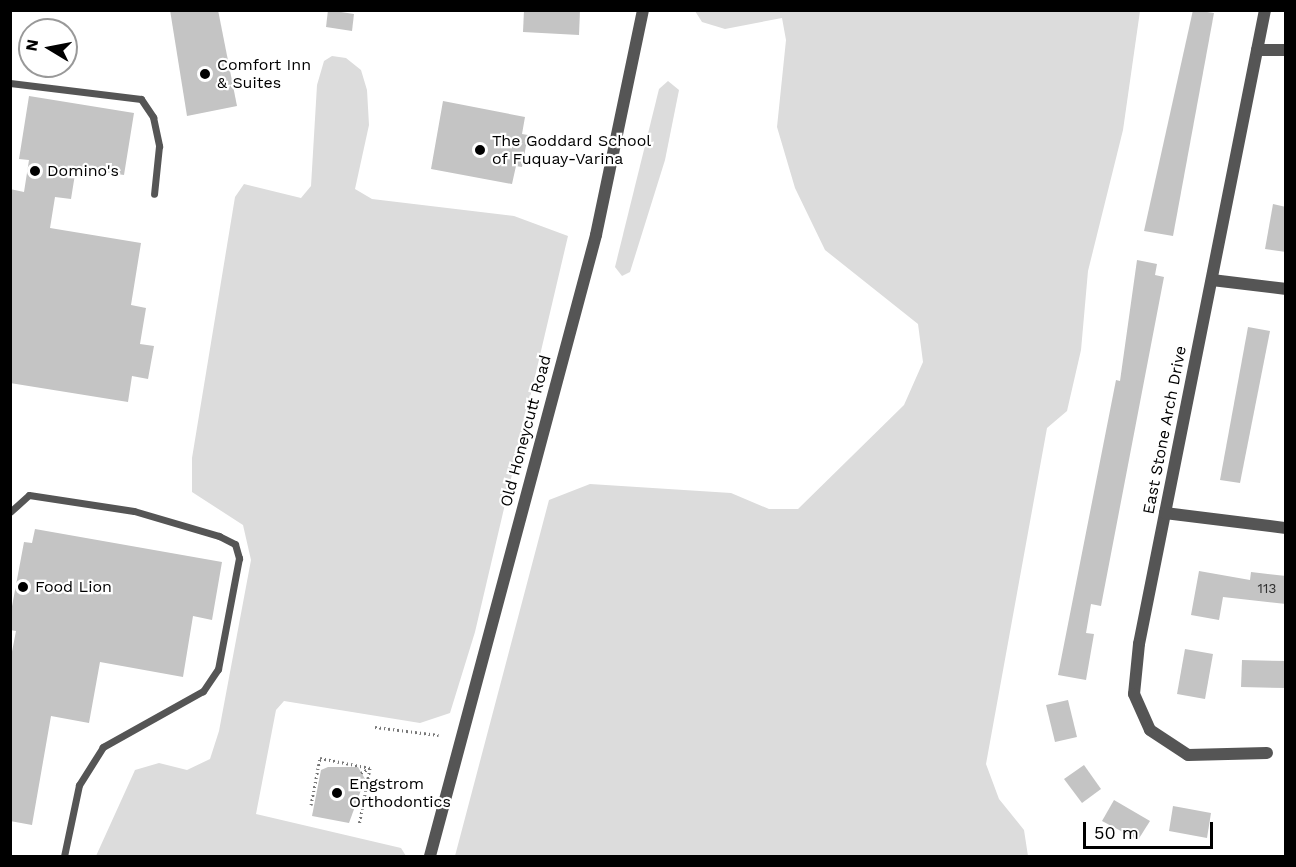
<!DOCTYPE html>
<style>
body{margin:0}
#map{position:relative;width:1296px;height:867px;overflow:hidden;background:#fff;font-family:"Work Sans",sans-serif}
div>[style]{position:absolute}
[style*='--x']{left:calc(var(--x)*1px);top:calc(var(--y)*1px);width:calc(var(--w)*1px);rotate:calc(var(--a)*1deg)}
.green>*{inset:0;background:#dcdcdc}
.building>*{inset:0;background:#c4c4c4}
.path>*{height:3px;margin-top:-1.5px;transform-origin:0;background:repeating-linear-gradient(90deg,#777 0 1.5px,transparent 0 4.5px)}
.service>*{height:7px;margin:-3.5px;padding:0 3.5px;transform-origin:3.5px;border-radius:3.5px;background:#555}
.minor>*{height:12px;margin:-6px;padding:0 6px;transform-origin:6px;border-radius:6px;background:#555}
.dots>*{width:16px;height:16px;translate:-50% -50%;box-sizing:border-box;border:3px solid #fff;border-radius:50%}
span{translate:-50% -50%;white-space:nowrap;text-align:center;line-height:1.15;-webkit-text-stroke:4.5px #fff;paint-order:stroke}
.number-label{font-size:14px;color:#313131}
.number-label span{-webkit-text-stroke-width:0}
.poi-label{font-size:16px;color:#000}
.left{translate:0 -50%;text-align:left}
.street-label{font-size:16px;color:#000}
.frame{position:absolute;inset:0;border:12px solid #000;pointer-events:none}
.north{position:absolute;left:18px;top:18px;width:60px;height:60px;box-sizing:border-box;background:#fff;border:2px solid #999;border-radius:50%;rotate:280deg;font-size:16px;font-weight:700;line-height:24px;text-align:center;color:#000}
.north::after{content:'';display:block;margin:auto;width:21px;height:27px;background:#000;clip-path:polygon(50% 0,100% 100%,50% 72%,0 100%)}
.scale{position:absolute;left:1083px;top:822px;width:130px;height:27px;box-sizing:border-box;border:3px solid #000;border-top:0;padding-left:8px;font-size:18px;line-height:21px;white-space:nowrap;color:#000;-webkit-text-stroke:4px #fff;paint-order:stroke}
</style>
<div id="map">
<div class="green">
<i style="clip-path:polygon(695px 11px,1140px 11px,1123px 130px,1088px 271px,1081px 350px,1067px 411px,1047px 428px,986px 764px,999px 799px,1024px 830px,1028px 856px,455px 856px,549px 500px,590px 484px,731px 493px,769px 509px,798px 509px,904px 405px,923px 362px,918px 324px,825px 250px,795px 188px,777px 127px,786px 40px,782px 18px,725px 29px,702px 22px)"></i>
<i style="clip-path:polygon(332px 56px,346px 58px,361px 70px,367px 90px,369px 125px,355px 189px,372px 199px,514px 216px,568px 236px,475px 632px,450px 713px,420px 723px,284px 701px,276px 710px,256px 814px,401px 848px,406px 856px,96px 856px,135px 770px,159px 763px,187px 770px,210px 759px,219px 731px,251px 560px,243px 525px,192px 492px,192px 458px,235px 197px,244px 184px,301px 198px,311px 186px,317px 85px,324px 61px)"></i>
<i style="clip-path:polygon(668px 81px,679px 90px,665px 160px,630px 272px,622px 276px,615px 267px,659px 89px)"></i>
</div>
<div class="building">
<i style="clip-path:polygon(170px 10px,218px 10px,237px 106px,187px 116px)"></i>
<i style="clip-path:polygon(328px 10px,354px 14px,352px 31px,326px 27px)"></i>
<i style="clip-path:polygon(524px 10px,580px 10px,579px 35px,523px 32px)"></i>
<i style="clip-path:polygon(1193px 10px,1214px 13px,1173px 236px,1144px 231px)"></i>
<i style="clip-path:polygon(29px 96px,134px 113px,124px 175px,76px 168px,71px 199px,55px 197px,50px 228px,141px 243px,131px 305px,146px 308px,140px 344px,154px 346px,148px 379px,132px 376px,128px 402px,10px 383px,10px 189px,24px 192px,29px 160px,19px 159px)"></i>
<i style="clip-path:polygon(443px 101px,525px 117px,522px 134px,528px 135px,522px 167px,516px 166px,512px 184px,431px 169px)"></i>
<i style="clip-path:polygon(1273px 204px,1286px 207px,1286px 252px,1265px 249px)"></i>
<i style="clip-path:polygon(1137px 260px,1157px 264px,1155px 275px,1164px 277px,1101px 606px,1091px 604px,1086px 633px,1094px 634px,1086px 680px,1058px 675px,1116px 380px,1120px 381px)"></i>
<i style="clip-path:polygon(1248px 327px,1270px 331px,1240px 483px,1220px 480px)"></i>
<i style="clip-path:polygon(35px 529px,222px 562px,212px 620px,193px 616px,183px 677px,100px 662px,89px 723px,51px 716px,32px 825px,10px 821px,10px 662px,16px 631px,10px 630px,10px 617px,24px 542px,32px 543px)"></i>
<i style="clip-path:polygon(1199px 571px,1250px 580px,1251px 572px,1286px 576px,1286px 604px,1223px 597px,1219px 620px,1191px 615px)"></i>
<i style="clip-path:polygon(1185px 649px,1213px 654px,1205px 699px,1177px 694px)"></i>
<i style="clip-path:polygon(1242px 660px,1286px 661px,1286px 688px,1241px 687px)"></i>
<i style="clip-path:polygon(1068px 700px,1077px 737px,1055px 742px,1046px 705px)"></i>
<i style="clip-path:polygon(1084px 765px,1101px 789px,1082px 803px,1064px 779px)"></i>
<i style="clip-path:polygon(328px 767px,358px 767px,365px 779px,349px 823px,312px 816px,321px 770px)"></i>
<i style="clip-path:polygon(1114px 800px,1150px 821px,1138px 840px,1102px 821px)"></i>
<i style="clip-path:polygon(1173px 806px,1211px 813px,1207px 838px,1169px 831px)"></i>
</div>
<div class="path">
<i style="--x:375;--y:727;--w:64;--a:7.2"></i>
<i style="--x:361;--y:773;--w:8;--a:-30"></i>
<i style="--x:311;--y:805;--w:48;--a:-79.2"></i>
<i style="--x:320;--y:758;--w:51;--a:11.3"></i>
<i style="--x:370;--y:768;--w:58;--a:100.9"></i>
</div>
<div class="service">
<i style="--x:10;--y:83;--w:132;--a:7"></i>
<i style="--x:141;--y:99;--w:22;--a:56"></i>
<i style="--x:153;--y:117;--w:30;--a:78"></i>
<i style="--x:159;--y:146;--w:48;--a:95.9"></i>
<i style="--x:10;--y:512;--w:25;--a:-42"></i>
<i style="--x:29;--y:495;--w:106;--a:8.7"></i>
<i style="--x:134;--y:511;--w:89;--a:16.4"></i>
<i style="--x:219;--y:536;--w:18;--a:27"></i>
<i style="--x:235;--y:544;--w:15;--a:74"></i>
<i style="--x:239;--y:558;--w:113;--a:100.7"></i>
<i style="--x:218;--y:669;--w:27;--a:124"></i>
<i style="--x:203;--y:691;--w:115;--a:150.8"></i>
<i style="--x:103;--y:747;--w:45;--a:122.3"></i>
<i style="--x:79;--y:785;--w:73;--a:101.9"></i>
</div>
<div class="minor">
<i style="--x:1265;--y:10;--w:646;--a:101.24"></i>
<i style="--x:1139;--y:644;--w:50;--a:95.7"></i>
<i style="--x:1134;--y:694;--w:39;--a:66"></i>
<i style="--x:1150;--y:730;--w:45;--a:33.3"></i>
<i style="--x:1188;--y:755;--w:79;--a:-1.5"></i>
<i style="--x:1257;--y:50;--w:29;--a:0"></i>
<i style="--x:1212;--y:280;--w:75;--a:6.9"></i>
<i style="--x:1165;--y:513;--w:122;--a:7.1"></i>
<i style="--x:430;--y:856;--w:643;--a:-75.03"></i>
<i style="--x:596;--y:235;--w:230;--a:-78.2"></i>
</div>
<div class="dots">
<i style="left:205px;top:74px;background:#000"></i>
<i style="left:480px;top:150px;background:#000"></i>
<i style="left:35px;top:171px;background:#000"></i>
<i style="left:23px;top:587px;background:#000"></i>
<i style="left:337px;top:793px;background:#000"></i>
</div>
<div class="number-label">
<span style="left:1267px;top:588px">113</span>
</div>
<div class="poi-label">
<span class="left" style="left:217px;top:74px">Comfort Inn<br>&amp; Suites</span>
<span class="left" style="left:492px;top:150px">The Goddard School<br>of Fuquay-Varina</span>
<span class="left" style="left:47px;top:171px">Domino's</span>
<span class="left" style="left:35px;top:587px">Food Lion</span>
<span class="left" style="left:349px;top:793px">Engstrom<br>Orthodontics</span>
</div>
<div class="street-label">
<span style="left:1165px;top:430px;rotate:-79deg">East Stone Arch Drive</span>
<span style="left:526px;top:431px;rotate:-75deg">Old Honeycutt Road</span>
</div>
<div class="frame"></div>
<div class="north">N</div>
<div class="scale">50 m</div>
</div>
